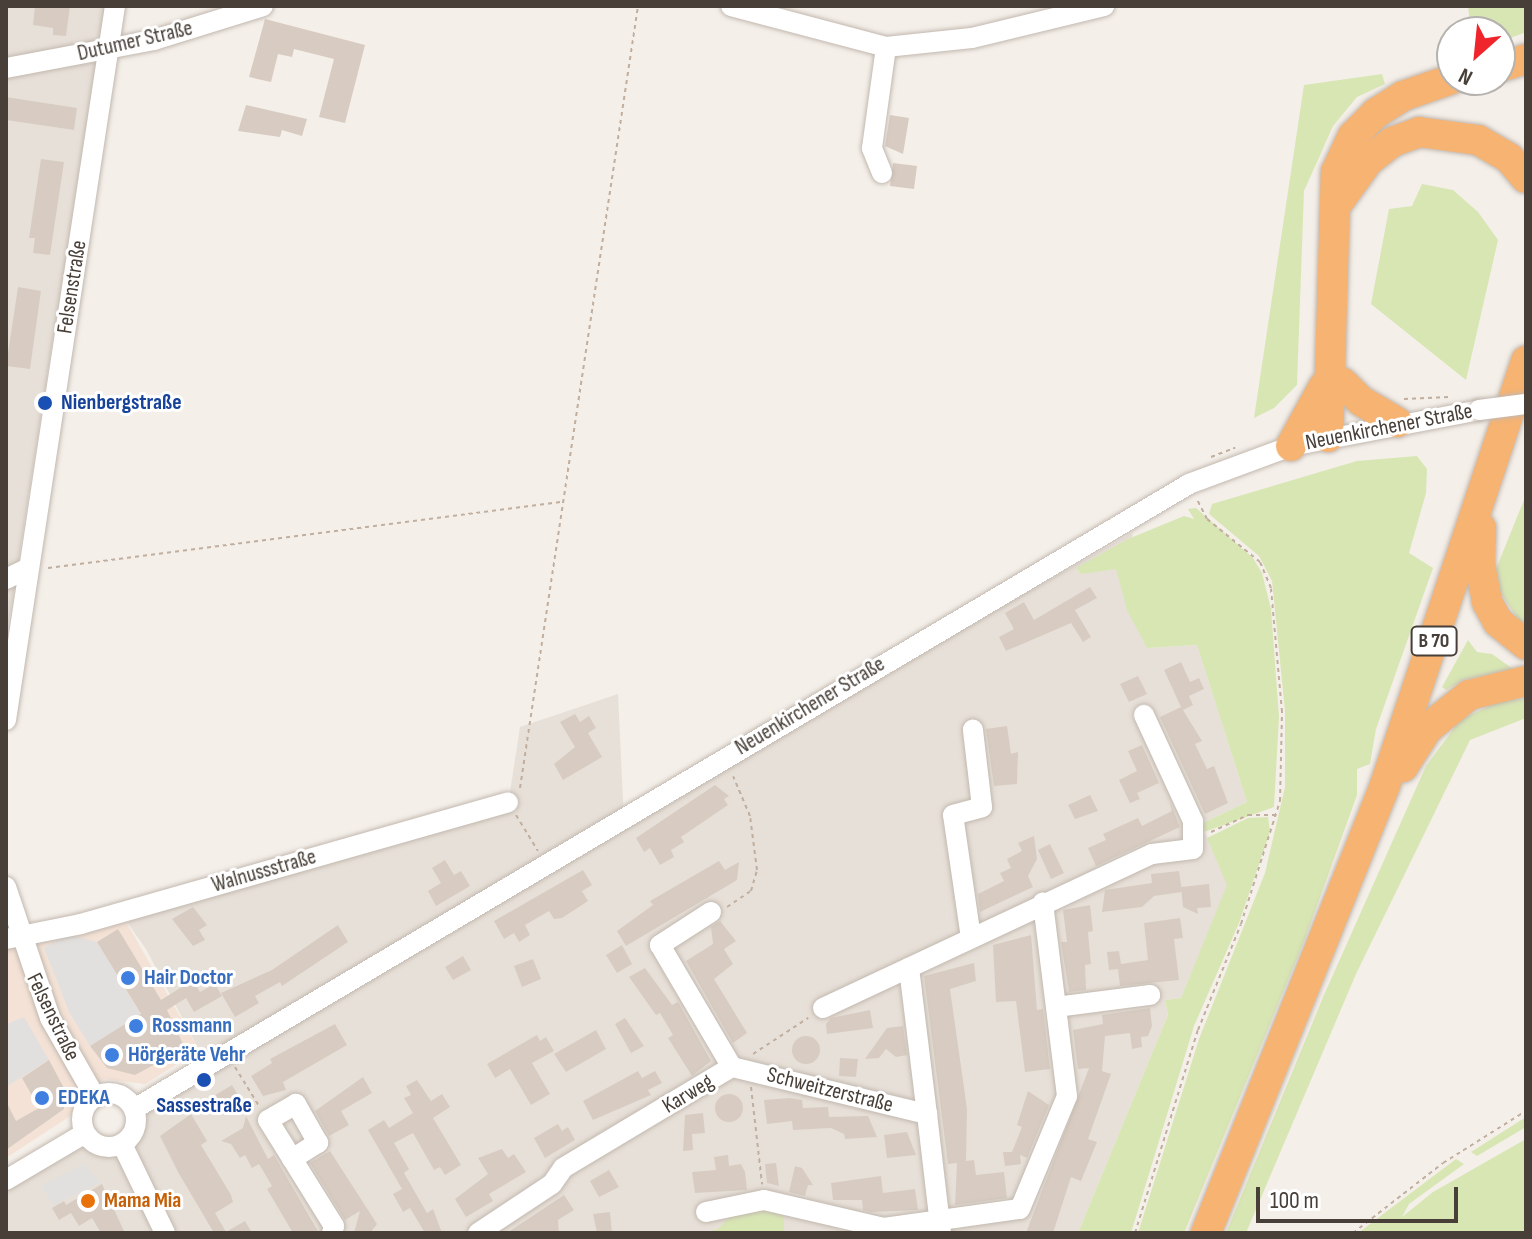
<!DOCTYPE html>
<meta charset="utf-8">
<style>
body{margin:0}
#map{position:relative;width:1532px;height:1239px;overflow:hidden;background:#f4efe9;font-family:"Sofia Sans Condensed",sans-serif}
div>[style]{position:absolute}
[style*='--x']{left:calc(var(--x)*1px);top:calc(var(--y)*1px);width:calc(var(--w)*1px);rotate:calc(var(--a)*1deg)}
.residential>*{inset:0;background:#e7e0d8}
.commercial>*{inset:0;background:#f4e2d6}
.green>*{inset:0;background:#d8e6b4}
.parking>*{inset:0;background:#e2e0de}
.building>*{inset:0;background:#d8ccc2}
.round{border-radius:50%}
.path>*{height:2px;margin-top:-1px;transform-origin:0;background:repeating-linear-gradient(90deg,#c0ae9e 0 4px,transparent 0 8px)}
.roads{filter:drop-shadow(0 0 2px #c2b8af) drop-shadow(0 0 2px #c2b8af)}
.minor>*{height:20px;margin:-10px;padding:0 10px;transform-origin:10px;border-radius:10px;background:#fff}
.minor>.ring{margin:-10px;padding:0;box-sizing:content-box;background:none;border:20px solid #fff;border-radius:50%}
.highway>*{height:30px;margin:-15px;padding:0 15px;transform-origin:15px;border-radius:15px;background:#f6b372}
.bridges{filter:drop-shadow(0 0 2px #c2b8af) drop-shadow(0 0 2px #c2b8af)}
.minor-bridge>*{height:20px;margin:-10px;padding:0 10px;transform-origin:10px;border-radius:10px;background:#fff}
.dots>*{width:22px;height:22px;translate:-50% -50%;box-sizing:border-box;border:4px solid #fff;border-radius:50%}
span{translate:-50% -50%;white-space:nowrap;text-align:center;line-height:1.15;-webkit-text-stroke:6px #fff;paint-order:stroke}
.shield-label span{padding:2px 6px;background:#fff;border:2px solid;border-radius:6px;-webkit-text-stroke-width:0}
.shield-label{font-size:20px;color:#473f38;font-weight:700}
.street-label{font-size:22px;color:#473f38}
.transit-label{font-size:22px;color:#164399;font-weight:700}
.left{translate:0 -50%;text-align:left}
.shop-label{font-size:22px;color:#366cbe;font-weight:700}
.food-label{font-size:22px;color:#c56008;font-weight:700}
.frame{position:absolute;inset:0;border:8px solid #473f38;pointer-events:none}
.north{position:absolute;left:1436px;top:16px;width:80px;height:80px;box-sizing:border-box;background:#fff;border:2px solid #b5b2af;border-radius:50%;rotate:207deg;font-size:22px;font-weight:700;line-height:32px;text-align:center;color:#473f38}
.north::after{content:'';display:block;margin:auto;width:28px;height:36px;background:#ef252b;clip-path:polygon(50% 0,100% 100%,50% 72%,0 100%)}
.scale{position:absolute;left:1256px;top:1187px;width:202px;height:36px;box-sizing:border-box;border:4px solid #473f38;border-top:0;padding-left:10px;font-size:24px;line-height:28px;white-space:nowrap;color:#473f38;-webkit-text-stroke:6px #fff;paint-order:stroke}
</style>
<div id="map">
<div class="residential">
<i style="clip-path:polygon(6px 6px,105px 6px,6px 640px)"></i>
<i style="clip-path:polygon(1132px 533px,1147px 648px,1197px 645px,1247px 802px,1201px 824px,1228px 885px,1181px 998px,1165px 1000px,1168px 1015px,1078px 1233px,6px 1233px,6px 1186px,84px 1141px,98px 1151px,117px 1151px,139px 1128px,142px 1111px,209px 1069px,146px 949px,124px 918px,508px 805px,520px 727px,618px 694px,624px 820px)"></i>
</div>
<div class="commercial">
<i style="clip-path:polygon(124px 918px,199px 1050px,145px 1084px,104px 1079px,84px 1091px,78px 1111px,6px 1158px,6px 943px)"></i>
</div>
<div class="green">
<i style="clip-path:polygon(1468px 6px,1526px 6px,1526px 32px,1500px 42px,1500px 32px,1471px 32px)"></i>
<i style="clip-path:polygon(1382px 74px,1385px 84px,1357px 97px,1333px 126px,1304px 191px,1297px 385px,1274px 408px,1254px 418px,1304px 85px)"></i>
<i style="clip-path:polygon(1422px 184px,1453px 190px,1478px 212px,1498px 240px,1466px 380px,1371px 304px,1389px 209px,1412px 206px)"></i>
<i style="clip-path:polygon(1417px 456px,1427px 469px,1426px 493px,1409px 553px,1433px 568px,1376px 729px,1370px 764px,1357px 769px,1357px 795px,1305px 939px,1184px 1233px,1138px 1233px,1199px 1039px,1265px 873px,1285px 787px,1285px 711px,1272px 581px,1259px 556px,1209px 514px,1212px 504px,1357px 461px)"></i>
<i style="clip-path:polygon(1526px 495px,1526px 632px,1492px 579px)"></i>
<i style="clip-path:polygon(1196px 508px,1253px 558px,1262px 573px,1271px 609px,1279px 717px,1274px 807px,1204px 832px,1201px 824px,1247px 802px,1197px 645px,1147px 648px,1127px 610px,1116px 569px,1081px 574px,1076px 568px,1128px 539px,1184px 516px,1194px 519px,1188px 509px)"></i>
<i style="clip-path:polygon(1468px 640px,1477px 652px,1492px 654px,1513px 669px,1463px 680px,1446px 690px,1442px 687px)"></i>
<i style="clip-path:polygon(1526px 699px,1526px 718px,1470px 740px,1356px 974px,1246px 1233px,1226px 1233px,1324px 995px,1426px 766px,1461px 719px,1503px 700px)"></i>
<i style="clip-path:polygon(1268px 817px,1270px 832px,1239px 923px,1194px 1026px,1131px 1233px,1078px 1233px,1168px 1015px,1165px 1000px,1181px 998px,1227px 885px,1207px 838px,1248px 818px)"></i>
<i style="clip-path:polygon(1526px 1117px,1526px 1127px,1477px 1156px,1471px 1152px)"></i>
<i style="clip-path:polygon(1526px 1139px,1526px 1233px,1358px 1233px,1456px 1159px,1464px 1164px,1409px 1204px,1402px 1217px,1433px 1192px)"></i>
<i style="clip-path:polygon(736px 1210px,784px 1210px,784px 1233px,702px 1233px,718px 1229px)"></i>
</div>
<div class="parking">
<i style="clip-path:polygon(67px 934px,97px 942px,141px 1015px,90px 1046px,69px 1012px,44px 948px)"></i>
<i style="clip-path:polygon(24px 1017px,49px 1060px,6px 1087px,6px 1024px)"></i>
<i style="clip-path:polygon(83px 1165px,101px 1182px,53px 1205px,41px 1186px)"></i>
</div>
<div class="building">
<i style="clip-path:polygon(35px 6px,70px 6px,66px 36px,53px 35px,53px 28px,33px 25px)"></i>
<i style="clip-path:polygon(265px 19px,365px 45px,345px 123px,319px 117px,334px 59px,294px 49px,292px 57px,278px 54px,271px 82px,249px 77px)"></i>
<i style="clip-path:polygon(6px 97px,77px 108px,74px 130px,6px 120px)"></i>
<i style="clip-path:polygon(246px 105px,307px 119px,302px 136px,282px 130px,280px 137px,238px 131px)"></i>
<i style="clip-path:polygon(890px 115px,909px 118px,903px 154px,885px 146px)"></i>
<i style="clip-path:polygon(41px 159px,64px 162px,50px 255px,33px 253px,35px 238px,29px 238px)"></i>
<i style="clip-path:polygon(893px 163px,917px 166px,914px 189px,890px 186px)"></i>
<i style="clip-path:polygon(18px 287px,41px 291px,30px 369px,6px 366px)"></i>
<i style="clip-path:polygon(1090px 587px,1097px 598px,1075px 610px,1091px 637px,1083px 642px,1071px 623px,1006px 651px,999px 637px,1014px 629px,1005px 613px,1024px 602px,1034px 620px)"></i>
<i style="clip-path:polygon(1181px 662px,1190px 682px,1199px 678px,1204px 689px,1189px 696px,1193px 705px,1183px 710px,1202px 741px,1195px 744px,1207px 769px,1214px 766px,1228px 803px,1205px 814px,1160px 717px,1181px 707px,1164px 670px)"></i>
<i style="clip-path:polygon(1138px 676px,1147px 694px,1129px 702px,1120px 684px)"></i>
<i style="clip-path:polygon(575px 714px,580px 722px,589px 716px,596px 728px,588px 733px,602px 757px,563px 780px,554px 764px,575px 747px,560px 722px)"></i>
<i style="clip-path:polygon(1007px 726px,1011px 754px,1018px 752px,1017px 784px,994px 786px,986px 729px)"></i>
<i style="clip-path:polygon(1142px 745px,1159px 783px,1137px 793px,1140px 799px,1130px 803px,1119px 780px,1137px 771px,1128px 751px)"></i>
<i style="clip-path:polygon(715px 785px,729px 796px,724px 799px,728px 805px,681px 837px,684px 842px,671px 850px,674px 857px,660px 865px,650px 848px,644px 852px,636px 838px)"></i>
<i style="clip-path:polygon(1090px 795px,1098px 811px,1075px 819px,1068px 805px)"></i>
<i style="clip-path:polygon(1170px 802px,1180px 827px,1096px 866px,1088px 848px,1106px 840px,1103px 834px,1138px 818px,1142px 826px,1172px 811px)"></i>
<i style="clip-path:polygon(1034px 836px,1037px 859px,1028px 876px,1033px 887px,980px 912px,978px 894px,1004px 881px,1000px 873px,1011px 868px,1007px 859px,1022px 851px,1018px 843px)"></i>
<i style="clip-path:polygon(1050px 844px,1064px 873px,1051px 879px,1038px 850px)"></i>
<i style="clip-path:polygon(445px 860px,454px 875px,461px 871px,470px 886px,436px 906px,428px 891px,441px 883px,432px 868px)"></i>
<i style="clip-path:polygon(719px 861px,725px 870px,739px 862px,737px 880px,626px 946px,617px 931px,653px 905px,650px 901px)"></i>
<i style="clip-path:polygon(583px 870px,592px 885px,582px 891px,588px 901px,562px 918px,554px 919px,549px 911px,525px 925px,530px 935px,519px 942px,514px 933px,504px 939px,494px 921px)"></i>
<i style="clip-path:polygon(1179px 871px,1182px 892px,1154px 896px,1142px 907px,1102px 912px,1105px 890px,1152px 883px,1151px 874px)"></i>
<i style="clip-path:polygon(1209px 884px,1211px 907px,1197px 908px,1198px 914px,1183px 907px,1181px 887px)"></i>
<i style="clip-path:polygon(1090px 905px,1093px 931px,1088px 932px,1091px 964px,1085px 965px,1086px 990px,1069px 992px,1061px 942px,1067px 942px,1063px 910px)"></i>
<i style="clip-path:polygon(193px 907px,207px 925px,199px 930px,205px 940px,193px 946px,172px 919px)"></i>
<i style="clip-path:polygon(1180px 918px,1183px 938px,1174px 939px,1179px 980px,1120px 986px,1118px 969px,1109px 970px,1107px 952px,1119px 951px,1121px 964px,1148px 960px,1144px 923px)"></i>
<i style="clip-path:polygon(720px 921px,736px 941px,724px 949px,733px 964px,714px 979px,747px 1033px,733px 1043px,686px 961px,713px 944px,711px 927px)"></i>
<i style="clip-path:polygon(338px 925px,348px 942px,282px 986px,280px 982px,255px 996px,259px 1003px,235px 1017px,221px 993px,272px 970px)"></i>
<i style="clip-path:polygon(118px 929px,161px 1000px,193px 980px,200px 992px,215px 984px,222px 996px,194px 1012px,186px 998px,167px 1010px,185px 1048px,135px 1075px,107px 1068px,90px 1046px,141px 1014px,97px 942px)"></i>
<i style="clip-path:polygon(1031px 935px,1037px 1010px,1043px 1009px,1050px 1069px,1025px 1072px,1016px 1001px,996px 1002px,993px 945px)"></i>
<i style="clip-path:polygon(622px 945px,632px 964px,617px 973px,606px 955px)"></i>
<i style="clip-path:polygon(463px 956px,471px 970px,453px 980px,445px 967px)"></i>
<i style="clip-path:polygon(533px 959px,541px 979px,522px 987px,514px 966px)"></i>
<i style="clip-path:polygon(974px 963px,976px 981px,950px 989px,967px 1109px,966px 1161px,974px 1160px,976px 1175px,1004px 1172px,1007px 1198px,955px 1205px,957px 1163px,948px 1164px,924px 976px)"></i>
<i style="clip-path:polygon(645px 968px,672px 1005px,678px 1002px,711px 1061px,692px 1076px,668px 1038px,673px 1035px,660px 1013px,656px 1015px,629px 977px)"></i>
<i style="clip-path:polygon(1150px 1008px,1152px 1026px,1148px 1036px,1141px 1037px,1142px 1047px,1132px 1049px,1130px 1033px,1105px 1036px,1102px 1071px,1111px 1074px,1088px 1139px,1097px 1142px,1081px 1181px,1071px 1177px,1053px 1233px,1026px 1233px,1089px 1068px,1078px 1069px,1073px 1030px,1103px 1024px,1102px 1015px)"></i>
<i style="clip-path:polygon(870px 1010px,873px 1028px,827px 1034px,826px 1024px,831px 1018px)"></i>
<i style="clip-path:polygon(625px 1018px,644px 1046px,631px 1053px,615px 1024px)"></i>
<i style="clip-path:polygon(335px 1024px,347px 1045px,283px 1082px,286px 1090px,263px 1096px,251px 1076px,272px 1063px,270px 1059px)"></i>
<i style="clip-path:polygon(903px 1026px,907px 1055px,896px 1057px,886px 1049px,879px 1058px,865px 1059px,887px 1028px)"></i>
<i style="clip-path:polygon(596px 1030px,606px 1049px,566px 1072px,554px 1054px)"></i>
<i style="clip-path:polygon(537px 1035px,540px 1041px,546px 1037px,554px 1051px,532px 1063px,550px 1094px,531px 1105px,510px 1069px,495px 1078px,487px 1064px)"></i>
<i class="round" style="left:792px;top:1036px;width:28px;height:28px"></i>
<i style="clip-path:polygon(840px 1058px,858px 1059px,856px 1077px,839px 1076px)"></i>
<i style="clip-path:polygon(49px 1060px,64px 1088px,64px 1109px,6px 1150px,6px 1101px,16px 1121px,39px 1108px,22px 1078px)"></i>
<i style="clip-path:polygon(638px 1071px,642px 1078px,655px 1071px,662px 1083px,648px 1090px,651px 1095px,593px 1120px,583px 1101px)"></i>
<i style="clip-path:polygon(363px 1077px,372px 1093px,341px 1111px,349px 1125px,329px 1136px,315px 1111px)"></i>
<i style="clip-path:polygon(417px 1080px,431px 1101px,442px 1094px,450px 1107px,433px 1118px,461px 1165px,445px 1175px,440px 1167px,434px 1170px,413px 1133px,394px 1143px,409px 1169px,404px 1173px,427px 1213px,433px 1209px,442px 1233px,425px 1233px,410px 1208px,403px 1212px,393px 1194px,402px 1189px,368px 1130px,384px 1120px,389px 1128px,413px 1113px,404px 1098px,411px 1095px,406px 1086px)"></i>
<i style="clip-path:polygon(232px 1085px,243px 1104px,223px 1115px,212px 1097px)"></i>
<i style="clip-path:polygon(1028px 1091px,1049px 1105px,1027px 1158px,1020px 1155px,1021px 1164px,1005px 1166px,1003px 1152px,1012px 1152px,1022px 1127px,1017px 1125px)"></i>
<i class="round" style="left:715px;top:1094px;width:28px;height:28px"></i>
<i style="clip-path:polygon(789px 1098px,802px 1100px,803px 1108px,828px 1107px,829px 1117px,868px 1116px,877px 1137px,845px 1139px,844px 1134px,831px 1128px,793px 1130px,792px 1121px,767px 1124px,764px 1100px)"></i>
<i style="clip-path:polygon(703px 1113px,705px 1133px,692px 1134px,693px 1150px,683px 1151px,685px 1115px)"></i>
<i style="clip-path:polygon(191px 1114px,207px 1141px,201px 1145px,231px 1195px,233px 1202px,215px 1213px,226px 1232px,245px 1221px,252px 1233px,214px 1233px,178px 1172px,160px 1136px)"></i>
<i style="clip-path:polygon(246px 1116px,268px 1159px,274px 1155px,319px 1233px,293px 1233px,267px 1189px,272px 1186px,259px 1164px,252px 1168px,245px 1155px,240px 1158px,231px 1144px,221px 1141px,243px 1128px)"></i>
<i style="clip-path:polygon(558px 1124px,562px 1131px,568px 1127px,575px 1140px,545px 1158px,534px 1138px)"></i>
<i style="clip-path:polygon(907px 1132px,916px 1155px,887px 1158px,884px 1135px)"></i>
<i style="clip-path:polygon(502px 1149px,508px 1158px,514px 1154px,526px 1172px,489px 1194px,493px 1201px,466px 1217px,455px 1199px,488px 1174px,478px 1158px)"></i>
<i style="clip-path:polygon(330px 1151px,377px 1224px,370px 1233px,354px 1233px,360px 1211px,345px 1220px,310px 1163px)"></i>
<i style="clip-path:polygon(728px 1155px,729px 1166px,741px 1164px,745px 1172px,747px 1190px,695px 1193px,692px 1172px,716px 1170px,714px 1157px)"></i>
<i style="clip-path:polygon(776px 1163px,779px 1186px,767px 1183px,765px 1164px)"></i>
<i style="clip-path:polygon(795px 1166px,802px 1168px,813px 1185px,808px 1185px,805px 1196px,789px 1192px)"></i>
<i style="clip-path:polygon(609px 1170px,619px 1187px,599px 1197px,590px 1181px)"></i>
<i style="clip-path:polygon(881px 1176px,883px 1193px,915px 1189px,918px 1210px,871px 1212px,863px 1210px,862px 1200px,833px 1200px,831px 1183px)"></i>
<i style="clip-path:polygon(102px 1184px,125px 1233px,101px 1233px,92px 1218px,79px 1226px,71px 1213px,59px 1220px,52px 1208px,64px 1201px,70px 1212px,66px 1205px)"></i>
<i style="clip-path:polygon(564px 1195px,574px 1210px,558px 1220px,559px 1233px,507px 1233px)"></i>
<i style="clip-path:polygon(610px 1212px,612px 1233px,597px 1233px,593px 1214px)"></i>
</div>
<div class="path">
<i style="--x:1404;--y:399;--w:45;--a:-2.5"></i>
<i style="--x:1211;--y:457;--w:26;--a:-21"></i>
<i style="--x:48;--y:568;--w:517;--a:-7.33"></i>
<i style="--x:520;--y:788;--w:791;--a:-81.42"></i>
<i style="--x:516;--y:815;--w:42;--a:58.6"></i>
<i style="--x:1211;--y:832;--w:41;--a:-24.7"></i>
<i style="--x:1248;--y:815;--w:29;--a:0"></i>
<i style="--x:727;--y:907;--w:29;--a:-34"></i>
<i style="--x:751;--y:891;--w:22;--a:-74"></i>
<i style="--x:757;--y:870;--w:54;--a:-97.4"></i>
<i style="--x:750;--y:816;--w:43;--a:-113"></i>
<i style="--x:753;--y:1054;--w:66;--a:-33.2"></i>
<i style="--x:235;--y:1067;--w:46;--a:58.4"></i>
<i style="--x:751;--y:1087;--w:98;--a:83.5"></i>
<i style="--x:1135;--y:1233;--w:213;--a:-72.8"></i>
<i style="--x:1198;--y:1030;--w:114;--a:-67.9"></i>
<i style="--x:1241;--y:924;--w:129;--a:-72.4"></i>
<i style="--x:1280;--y:801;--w:89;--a:-88.7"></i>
<i style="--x:1282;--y:712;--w:124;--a:-95.1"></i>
<i style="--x:1271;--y:588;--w:28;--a:-113"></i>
<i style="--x:1260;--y:562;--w:68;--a:-140.9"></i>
<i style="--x:1207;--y:519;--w:22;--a:-117"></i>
<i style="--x:1353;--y:1233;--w:114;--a:-37.9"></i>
<i style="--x:1443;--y:1163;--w:98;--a:-32.1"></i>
</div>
<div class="roads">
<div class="minor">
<i style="--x:731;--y:6;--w:160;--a:14.8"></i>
<i style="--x:886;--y:47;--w:86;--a:-6"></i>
<i style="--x:972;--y:38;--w:136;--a:-13.6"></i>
<i style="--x:6;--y:68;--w:151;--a:-10.7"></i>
<i style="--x:154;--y:40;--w:114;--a:-17.3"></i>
<i style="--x:882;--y:173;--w:27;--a:-112"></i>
<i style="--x:872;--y:148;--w:102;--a:-82.1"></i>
<i style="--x:6;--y:579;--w:25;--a:-26"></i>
<i style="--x:6;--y:720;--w:722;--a:-81.32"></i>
<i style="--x:6;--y:887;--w:138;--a:71.4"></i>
<i style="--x:50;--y:1018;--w:91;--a:60.3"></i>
<i style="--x:711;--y:912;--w:61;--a:147.1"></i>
<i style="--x:660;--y:945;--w:142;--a:59.5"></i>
<i style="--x:971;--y:938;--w:124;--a:-98.3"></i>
<i style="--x:953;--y:815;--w:30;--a:-15"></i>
<i style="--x:982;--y:807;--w:78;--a:-96.7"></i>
<i style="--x:6;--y:939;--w:76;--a:-11.3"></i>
<i style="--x:81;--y:924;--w:444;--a:-15.9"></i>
<i style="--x:909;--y:968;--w:147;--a:83"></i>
<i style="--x:1056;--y:1007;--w:95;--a:-7.3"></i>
<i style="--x:823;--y:1008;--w:363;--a:-25.1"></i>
<i style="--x:1152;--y:854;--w:41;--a:-7"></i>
<i style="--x:1193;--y:849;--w:28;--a:-90"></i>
<i style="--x:1193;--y:821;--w:117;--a:-114.8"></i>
<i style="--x:732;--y:1067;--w:201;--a:13.6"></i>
<i style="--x:927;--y:1114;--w:120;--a:83.3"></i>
<i class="ring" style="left:82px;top:1093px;width:34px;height:34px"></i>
<i style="--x:134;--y:1109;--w:1226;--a:-30.64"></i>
<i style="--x:1189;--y:484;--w:109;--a:-20.4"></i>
<i style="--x:1291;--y:446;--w:191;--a:-10.8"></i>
<i style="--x:122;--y:1144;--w:99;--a:64.2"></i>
<i style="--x:292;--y:1159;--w:31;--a:-32"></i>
<i style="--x:318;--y:1143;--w:45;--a:-119.4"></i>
<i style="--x:296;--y:1104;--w:32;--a:150"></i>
<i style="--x:268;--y:1120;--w:125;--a:58.1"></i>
<i style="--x:334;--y:1226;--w:7;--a:106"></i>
<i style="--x:6;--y:1180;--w:92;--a:-30.7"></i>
<i style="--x:706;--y:1212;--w:59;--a:-11.7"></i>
<i style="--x:764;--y:1200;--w:123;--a:13.1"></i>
<i style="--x:884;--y:1228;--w:137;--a:-8"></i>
<i style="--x:1020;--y:1209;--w:122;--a:-67.4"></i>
<i style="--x:1067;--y:1096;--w:195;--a:-97.1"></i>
<i style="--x:478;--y:1233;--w:89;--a:-33.5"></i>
<i style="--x:552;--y:1184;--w:19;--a:-55"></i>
<i style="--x:563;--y:1168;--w:197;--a:-30.9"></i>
</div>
<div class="highway">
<i style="--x:1500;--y:67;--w:27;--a:-17"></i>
<i style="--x:1340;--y:200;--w:48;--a:-54.3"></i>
<i style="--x:1368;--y:161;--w:31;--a:-38"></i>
<i style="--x:1392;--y:142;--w:29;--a:-20"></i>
<i style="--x:1419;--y:132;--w:60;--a:7.7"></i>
<i style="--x:1478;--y:140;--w:36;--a:30"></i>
<i style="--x:1509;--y:158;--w:26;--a:50"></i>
<i style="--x:1343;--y:383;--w:25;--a:45"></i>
<i style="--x:1361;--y:401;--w:42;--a:30.3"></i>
<i style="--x:1328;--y:437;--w:265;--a:-88.3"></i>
<i style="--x:1336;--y:172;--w:40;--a:-65"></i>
<i style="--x:1353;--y:136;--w:33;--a:-45"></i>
<i style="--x:1376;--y:113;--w:32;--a:-32"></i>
<i style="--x:1403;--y:96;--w:52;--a:-19.1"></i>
<i style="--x:1291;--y:446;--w:68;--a:-61.2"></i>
<i style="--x:1481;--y:528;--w:37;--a:92"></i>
<i style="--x:1480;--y:565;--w:38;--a:79"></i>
<i style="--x:1487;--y:602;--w:23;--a:61"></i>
<i style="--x:1498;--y:622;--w:36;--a:39"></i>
<i style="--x:1403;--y:767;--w:45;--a:-57.7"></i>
<i style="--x:1427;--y:729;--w:54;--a:-39"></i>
<i style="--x:1469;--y:695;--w:59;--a:-13.8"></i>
<i style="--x:1206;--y:1233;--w:482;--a:-68.2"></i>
<i style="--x:1385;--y:785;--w:447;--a:-71.6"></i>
</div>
</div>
<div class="bridges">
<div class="minor-bridge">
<i style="--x:1479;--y:410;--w:47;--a:-7.3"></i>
</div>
</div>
<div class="dots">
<i style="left:45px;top:403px;background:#1a4fb4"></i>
<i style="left:128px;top:978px;background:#3f7fe0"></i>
<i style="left:136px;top:1026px;background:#3f7fe0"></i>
<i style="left:112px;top:1055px;background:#3f7fe0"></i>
<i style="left:204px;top:1080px;background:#1a4fb4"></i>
<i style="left:42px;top:1098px;background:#3f7fe0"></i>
<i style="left:88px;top:1201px;background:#e8710a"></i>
</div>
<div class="shield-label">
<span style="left:1434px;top:641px">B 70</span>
</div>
<div class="street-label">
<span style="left:135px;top:41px;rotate:-13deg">Dutumer Straße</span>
<span style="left:72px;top:287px;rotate:-81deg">Felsenstraße</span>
<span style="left:1389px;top:427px;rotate:-11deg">Neuenkirchener Straße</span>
<span style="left:810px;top:706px;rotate:-31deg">Neuenkirchener Straße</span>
<span style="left:264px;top:871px;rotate:-16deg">Walnussstraße</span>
<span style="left:53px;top:1017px;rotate:64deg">Felsenstraße</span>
<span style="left:830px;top:1090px;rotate:14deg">Schweitzerstraße</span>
<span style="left:688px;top:1094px;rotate:-31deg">Karweg</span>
</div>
<div class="transit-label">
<span class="left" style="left:61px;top:403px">Nienbergstraße</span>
<span style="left:204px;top:1106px">Sassestraße</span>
</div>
<div class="shop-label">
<span class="left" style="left:144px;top:978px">Hair Doctor</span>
<span class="left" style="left:152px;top:1026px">Rossmann</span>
<span class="left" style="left:128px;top:1055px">Hörgeräte Vehr</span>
<span class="left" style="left:58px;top:1098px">EDEKA</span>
</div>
<div class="food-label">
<span class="left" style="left:104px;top:1201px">Mama Mia</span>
</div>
<div class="frame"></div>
<div class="north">N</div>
<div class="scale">100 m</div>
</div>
